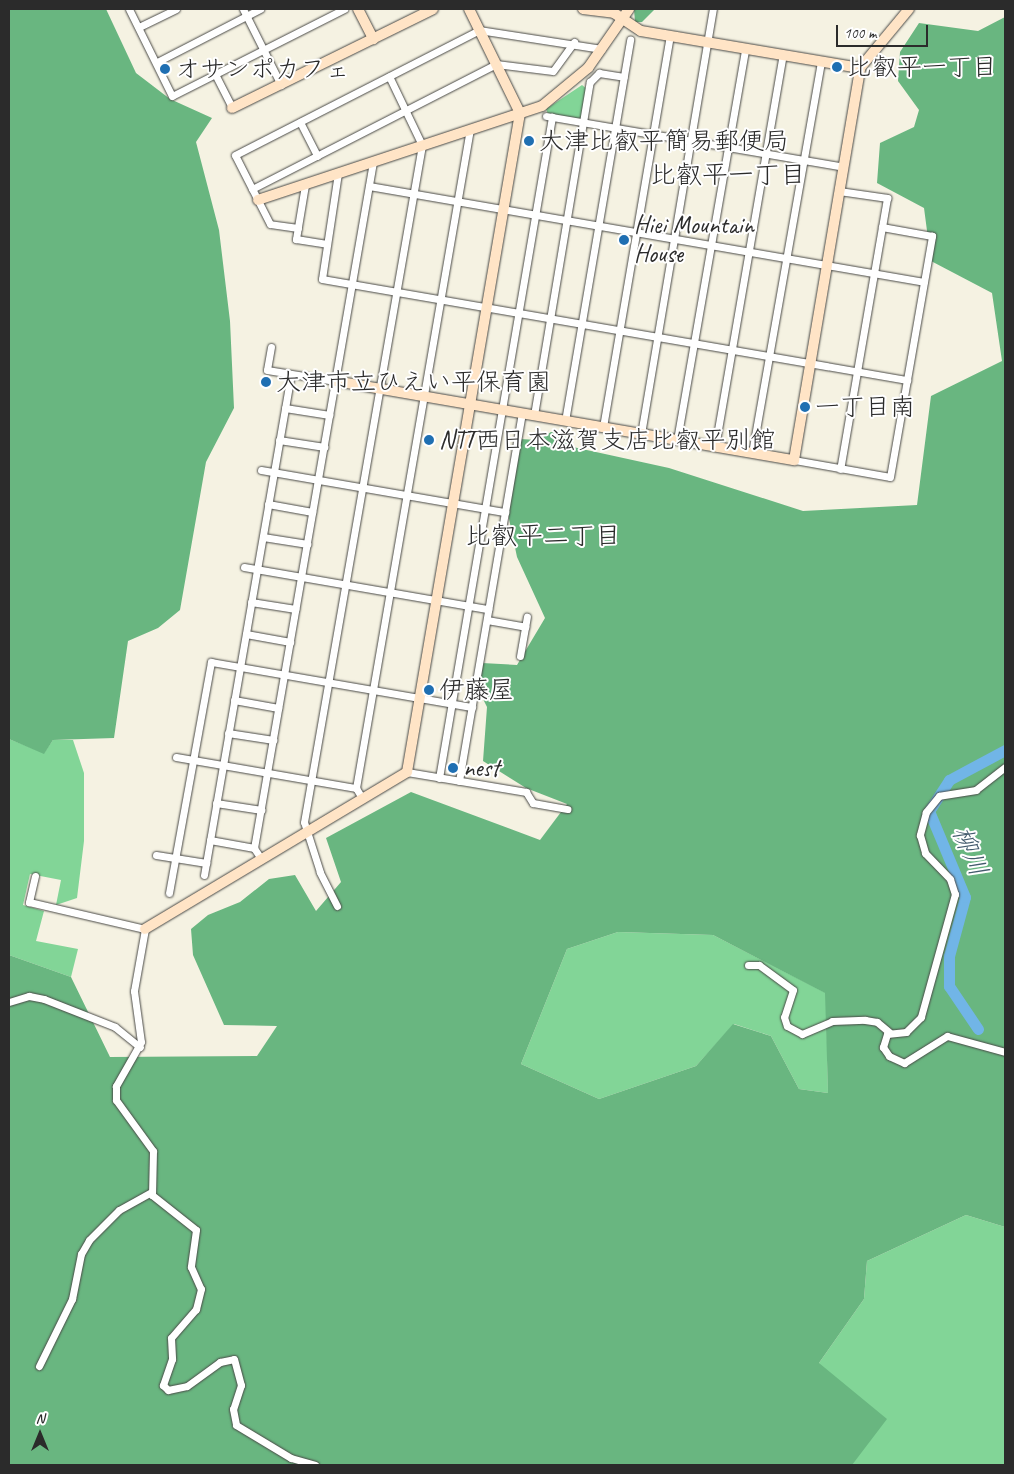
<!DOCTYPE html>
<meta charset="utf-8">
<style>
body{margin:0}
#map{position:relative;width:1014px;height:1474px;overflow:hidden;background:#f5f2e2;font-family:Caveat,"Klee One",sans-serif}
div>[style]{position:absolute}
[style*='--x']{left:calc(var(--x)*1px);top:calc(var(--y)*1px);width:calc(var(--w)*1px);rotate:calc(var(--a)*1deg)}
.green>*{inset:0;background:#82d597}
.forest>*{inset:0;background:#69b680}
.river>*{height:11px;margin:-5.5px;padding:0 5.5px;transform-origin:5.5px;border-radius:5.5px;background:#71b5e7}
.roads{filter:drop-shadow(0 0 1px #494946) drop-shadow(0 0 1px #494946)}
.street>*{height:7px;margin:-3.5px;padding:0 3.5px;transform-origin:3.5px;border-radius:3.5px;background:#fff}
.secondary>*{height:10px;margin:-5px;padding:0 5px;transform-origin:5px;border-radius:5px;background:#ffe4c6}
.dots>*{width:14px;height:14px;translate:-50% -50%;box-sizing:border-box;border:2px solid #fff;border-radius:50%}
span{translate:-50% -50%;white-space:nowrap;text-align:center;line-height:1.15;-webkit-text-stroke:4px #fff;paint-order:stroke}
.poi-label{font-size:25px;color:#2b2b2b}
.left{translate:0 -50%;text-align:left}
.neighbourhood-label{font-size:26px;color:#2b2b2b}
.water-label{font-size:26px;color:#445b6d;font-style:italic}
.frame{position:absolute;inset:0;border:10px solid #2b2b2b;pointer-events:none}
.north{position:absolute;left:15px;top:1409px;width:50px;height:50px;-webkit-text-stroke:4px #fff;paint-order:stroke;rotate:0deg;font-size:14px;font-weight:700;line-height:20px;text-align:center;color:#2b2b2b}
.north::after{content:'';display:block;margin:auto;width:18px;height:22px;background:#2b2b2b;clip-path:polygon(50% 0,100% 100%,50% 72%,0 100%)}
.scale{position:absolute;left:836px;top:25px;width:92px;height:22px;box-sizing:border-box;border:2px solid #2b2b2b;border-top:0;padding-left:6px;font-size:15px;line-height:18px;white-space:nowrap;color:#2b2b2b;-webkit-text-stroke:4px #fff;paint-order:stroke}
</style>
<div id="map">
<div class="green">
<i style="clip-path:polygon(582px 85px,587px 89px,582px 119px,548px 114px,546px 109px)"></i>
<i style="clip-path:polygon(9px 739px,44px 753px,53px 740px,73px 740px,84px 773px,84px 841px,77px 898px,56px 905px,61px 880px,30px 874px,23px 905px,44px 911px,36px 941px,78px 949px,71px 977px,9px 955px)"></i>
<i style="clip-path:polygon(618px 932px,713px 935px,826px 993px,828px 1093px,799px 1089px,771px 1036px,734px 1024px,696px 1066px,599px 1099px,521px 1064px,567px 949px)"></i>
<i style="clip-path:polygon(966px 1215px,1005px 1227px,1005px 1465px,846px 1465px,819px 1363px,864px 1299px,867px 1261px)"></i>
</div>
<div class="forest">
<i style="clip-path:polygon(9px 9px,106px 9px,136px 73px,170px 99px,212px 118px,196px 142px,219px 230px,230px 321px,234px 408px,206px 462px,180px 610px,158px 628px,128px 641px,114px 738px,53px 740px,44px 754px,9px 739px)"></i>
<i style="clip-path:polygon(634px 9px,655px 9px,642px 22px,635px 22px)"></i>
<i style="clip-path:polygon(evenodd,1005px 17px,1005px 1227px,966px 1215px,867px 1261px,864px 1299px,819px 1363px,887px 1419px,852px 1465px,9px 1465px,9px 955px,71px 977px,110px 1057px,257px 1056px,277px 1026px,224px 1025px,193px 955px,191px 929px,208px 915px,240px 902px,269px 879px,295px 875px,316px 911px,341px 882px,326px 838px,411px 792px,540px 840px,567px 804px,526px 788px,483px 761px,487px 707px,477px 687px,482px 663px,517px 665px,545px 618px,517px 557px,508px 514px,520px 439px,538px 440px,551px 432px,566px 434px,573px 447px,669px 468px,803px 511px,917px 505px,931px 396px,1002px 361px,992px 293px,931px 261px,924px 208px,877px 183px,880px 143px,914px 127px,919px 110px,898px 81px,900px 52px,919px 23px,978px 31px,1005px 17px,618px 932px,713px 935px,825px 993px,828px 1093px,799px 1089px,771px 1036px,733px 1024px,696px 1066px,599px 1099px,521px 1064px,567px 949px,618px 932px)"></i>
</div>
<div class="river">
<i style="--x:978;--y:1029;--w:52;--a:-124"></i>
<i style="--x:949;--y:986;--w:30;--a:-90"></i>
<i style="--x:949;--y:956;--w:61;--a:-74.8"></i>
<i style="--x:965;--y:897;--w:93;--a:-112.7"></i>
<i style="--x:929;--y:811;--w:37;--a:-57"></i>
<i style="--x:949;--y:780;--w:64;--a:-28.2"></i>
</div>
<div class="roads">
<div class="street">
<i style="--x:129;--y:9;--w:97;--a:63.7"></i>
<i style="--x:172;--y:96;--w:193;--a:-26.8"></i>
<i style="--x:243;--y:9;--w:85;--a:63.4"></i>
<i style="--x:139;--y:27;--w:41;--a:-25.9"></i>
<i style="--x:157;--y:62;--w:116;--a:-27.2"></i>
<i style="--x:215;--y:74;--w:38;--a:63"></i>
<i style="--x:546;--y:116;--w:301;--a:9.7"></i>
<i style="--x:300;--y:122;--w:38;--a:63"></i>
<i style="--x:338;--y:173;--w:107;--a:98.6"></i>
<i style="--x:322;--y:279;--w:594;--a:9.8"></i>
<i style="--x:305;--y:185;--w:55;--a:99.5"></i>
<i style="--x:296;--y:239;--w:31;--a:9"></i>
<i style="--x:369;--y:186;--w:563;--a:9.81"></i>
<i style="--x:252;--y:189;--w:274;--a:-27.1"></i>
<i style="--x:496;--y:64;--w:57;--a:7"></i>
<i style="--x:553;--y:71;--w:36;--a:-54"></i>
<i style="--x:839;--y:191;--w:49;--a:8.3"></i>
<i style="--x:887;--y:198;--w:275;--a:99.8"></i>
<i style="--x:298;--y:228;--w:28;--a:-172"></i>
<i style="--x:270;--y:224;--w:77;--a:-116.9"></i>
<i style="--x:235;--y:155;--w:274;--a:-27.1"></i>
<i style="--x:479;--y:30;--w:124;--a:8.8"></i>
<i style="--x:271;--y:347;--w:23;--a:100"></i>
<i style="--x:267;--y:370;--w:69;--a:9.2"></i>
<i style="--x:285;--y:408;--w:45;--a:9"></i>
<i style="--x:534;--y:415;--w:338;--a:-80.5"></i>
<i style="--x:590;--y:82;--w:13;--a:-45"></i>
<i style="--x:599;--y:73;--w:25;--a:9"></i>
<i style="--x:565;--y:421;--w:387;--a:-80.3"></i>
<i style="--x:603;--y:427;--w:397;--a:-80.3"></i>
<i style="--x:641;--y:434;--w:431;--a:-80.4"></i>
<i style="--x:279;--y:440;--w:46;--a:8.8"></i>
<i style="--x:677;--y:440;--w:397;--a:-80.1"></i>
<i style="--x:715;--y:447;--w:398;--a:-80.2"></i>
<i style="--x:752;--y:453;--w:398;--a:-80"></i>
<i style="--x:794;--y:460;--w:97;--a:10"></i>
<i style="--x:890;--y:477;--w:245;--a:-80.1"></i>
<i style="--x:932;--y:236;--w:51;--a:-169.8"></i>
<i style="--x:261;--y:470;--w:248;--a:9.8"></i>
<i style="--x:268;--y:504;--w:45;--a:10.3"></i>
<i style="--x:263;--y:537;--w:45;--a:9"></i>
<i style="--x:244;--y:567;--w:248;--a:9.8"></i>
<i style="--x:251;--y:602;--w:45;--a:9"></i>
<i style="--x:487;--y:620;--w:39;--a:10"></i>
<i style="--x:246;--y:634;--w:45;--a:10.3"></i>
<i style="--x:520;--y:656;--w:40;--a:-80"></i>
<i style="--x:234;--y:700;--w:45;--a:10.3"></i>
<i style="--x:228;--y:733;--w:46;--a:8.8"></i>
<i style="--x:176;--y:757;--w:183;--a:9.8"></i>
<i style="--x:1005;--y:767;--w:37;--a:142"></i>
<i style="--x:976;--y:790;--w:37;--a:171"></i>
<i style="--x:939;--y:796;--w:21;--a:129"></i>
<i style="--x:926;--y:812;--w:24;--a:105"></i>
<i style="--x:920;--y:835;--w:19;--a:74"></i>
<i style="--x:925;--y:853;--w:36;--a:46"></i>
<i style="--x:950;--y:879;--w:16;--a:72"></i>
<i style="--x:955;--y:894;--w:128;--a:105.5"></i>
<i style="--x:921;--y:1017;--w:21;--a:135"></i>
<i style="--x:906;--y:1032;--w:19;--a:174"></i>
<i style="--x:887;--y:1034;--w:14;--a:107"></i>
<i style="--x:883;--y:1047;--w:11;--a:56"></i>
<i style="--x:889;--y:1056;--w:17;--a:25"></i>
<i style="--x:904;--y:1063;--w:51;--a:-32.1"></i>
<i style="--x:947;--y:1036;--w:60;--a:15.4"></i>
<i style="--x:407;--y:772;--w:121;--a:9.5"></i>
<i style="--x:526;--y:792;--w:13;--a:58"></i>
<i style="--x:533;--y:803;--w:35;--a:10"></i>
<i style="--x:439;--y:778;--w:671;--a:-80.3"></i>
<i style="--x:459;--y:781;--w:373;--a:-80.3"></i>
<i style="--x:362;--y:798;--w:12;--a:-121"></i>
<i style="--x:356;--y:788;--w:669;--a:-80.19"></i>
<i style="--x:216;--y:803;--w:46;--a:8.8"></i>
<i style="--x:210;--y:840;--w:45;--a:10.3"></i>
<i style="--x:156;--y:855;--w:51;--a:9.1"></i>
<i style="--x:260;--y:857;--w:11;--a:-124"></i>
<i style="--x:254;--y:848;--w:696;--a:-80.16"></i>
<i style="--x:204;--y:875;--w:508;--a:-80.15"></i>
<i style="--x:35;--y:876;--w:27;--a:103"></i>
<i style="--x:29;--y:902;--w:119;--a:13.1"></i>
<i style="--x:145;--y:929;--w:63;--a:100.1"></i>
<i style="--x:134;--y:991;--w:51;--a:82.2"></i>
<i style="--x:141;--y:1042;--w:51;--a:119.6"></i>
<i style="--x:116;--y:1086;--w:14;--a:90"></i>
<i style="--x:116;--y:1100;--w:63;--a:54"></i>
<i style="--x:153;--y:1151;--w:44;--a:91.3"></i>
<i style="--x:152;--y:1195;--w:56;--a:38.5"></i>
<i style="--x:196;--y:1230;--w:37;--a:98"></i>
<i style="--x:191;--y:1267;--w:24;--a:66"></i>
<i style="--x:201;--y:1289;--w:21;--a:104"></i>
<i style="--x:196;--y:1309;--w:38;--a:131"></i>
<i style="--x:171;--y:1338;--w:21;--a:87"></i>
<i style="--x:172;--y:1359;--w:28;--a:109"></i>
<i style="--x:163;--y:1385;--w:7;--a:45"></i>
<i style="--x:168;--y:1390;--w:19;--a:-12"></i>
<i style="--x:187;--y:1386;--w:41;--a:-36"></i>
<i style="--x:220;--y:1362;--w:14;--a:-12"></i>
<i style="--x:234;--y:1359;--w:27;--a:75"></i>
<i style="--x:241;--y:1385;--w:25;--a:108"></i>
<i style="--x:233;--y:1409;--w:16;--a:79"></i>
<i style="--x:236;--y:1425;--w:64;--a:31"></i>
<i style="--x:291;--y:1458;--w:25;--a:16"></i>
<i style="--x:169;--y:893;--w:235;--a:-79.7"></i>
<i style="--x:211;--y:662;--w:265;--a:9.8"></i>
<i style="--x:337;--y:906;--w:38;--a:-117"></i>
<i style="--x:320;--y:872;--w:52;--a:-107.7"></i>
<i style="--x:304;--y:822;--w:687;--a:-80.11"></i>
<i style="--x:422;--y:145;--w:76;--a:-115.6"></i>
<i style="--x:748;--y:965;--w:11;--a:0"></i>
<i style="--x:759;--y:965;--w:42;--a:36.3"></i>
<i style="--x:793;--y:990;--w:28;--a:108"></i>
<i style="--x:784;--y:1017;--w:9;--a:72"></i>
<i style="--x:787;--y:1026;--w:17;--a:28"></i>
<i style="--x:802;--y:1034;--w:33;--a:-23"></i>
<i style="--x:832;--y:1021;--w:33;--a:-2"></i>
<i style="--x:865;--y:1020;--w:12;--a:9"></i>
<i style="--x:877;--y:1022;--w:16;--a:40"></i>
<i style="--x:9;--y:1002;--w:21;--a:-17"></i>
<i style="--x:29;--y:996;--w:15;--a:11"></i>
<i style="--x:44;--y:999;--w:76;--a:21.5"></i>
<i style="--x:115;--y:1027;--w:32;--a:39"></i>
<i style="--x:39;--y:1366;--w:75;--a:-63.8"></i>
<i style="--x:72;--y:1299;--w:46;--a:-78.7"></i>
<i style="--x:81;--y:1254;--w:16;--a:-60"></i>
<i style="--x:89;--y:1240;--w:42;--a:-45"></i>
<i style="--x:119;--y:1210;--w:37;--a:-29"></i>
</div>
<div class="secondary">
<i style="--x:358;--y:9;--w:34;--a:63"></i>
<i style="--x:583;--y:9;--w:31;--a:7"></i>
<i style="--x:614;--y:13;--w:32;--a:34"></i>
<i style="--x:641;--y:31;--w:222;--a:9.6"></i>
<i style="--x:232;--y:108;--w:224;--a:-26.2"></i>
<i style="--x:258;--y:200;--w:299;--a:-18.3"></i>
<i style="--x:542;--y:106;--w:60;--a:-39.6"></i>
<i style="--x:588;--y:68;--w:72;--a:-55.2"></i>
<i style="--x:335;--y:381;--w:466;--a:9.8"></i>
<i style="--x:794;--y:460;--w:398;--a:-80.4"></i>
<i style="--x:860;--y:68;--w:77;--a:-50.3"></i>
<i style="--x:145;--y:929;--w:305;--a:-30.9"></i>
<i style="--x:407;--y:772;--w:669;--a:-80.27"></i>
<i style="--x:520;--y:113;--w:116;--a:-116.1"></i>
</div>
</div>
<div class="dots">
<i style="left:837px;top:67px;background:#1f6fb2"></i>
<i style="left:165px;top:69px;background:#1f6fb2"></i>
<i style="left:529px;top:141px;background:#1f6fb2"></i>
<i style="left:624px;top:240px;background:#1f6fb2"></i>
<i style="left:266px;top:382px;background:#1f6fb2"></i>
<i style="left:805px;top:407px;background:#1f6fb2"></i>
<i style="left:429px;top:440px;background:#1f6fb2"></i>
<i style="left:429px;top:690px;background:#1f6fb2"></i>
<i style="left:453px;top:768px;background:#1f6fb2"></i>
</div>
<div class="poi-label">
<span class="left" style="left:847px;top:67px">比叡平一丁目</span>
<span class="left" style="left:175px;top:69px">オサンポカフェ</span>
<span class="left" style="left:539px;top:141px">大津比叡平簡易郵便局</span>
<span class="left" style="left:634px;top:240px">Hiei Mountain<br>House</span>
<span class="left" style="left:276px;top:382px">大津市立ひえい平保育園</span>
<span class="left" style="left:815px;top:407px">一丁目南</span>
<span class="left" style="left:439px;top:440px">NTT西日本滋賀支店比叡平別館</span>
<span class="left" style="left:439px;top:690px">伊藤屋</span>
<span class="left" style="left:463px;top:768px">nest</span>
</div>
<div class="neighbourhood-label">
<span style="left:728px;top:175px">比叡平一丁目</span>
<span style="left:543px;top:536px">比叡平二丁目</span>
</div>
<div class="water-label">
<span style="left:970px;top:851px;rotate:67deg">柳川</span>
</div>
<div class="frame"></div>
<div class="north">N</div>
<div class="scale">100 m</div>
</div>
